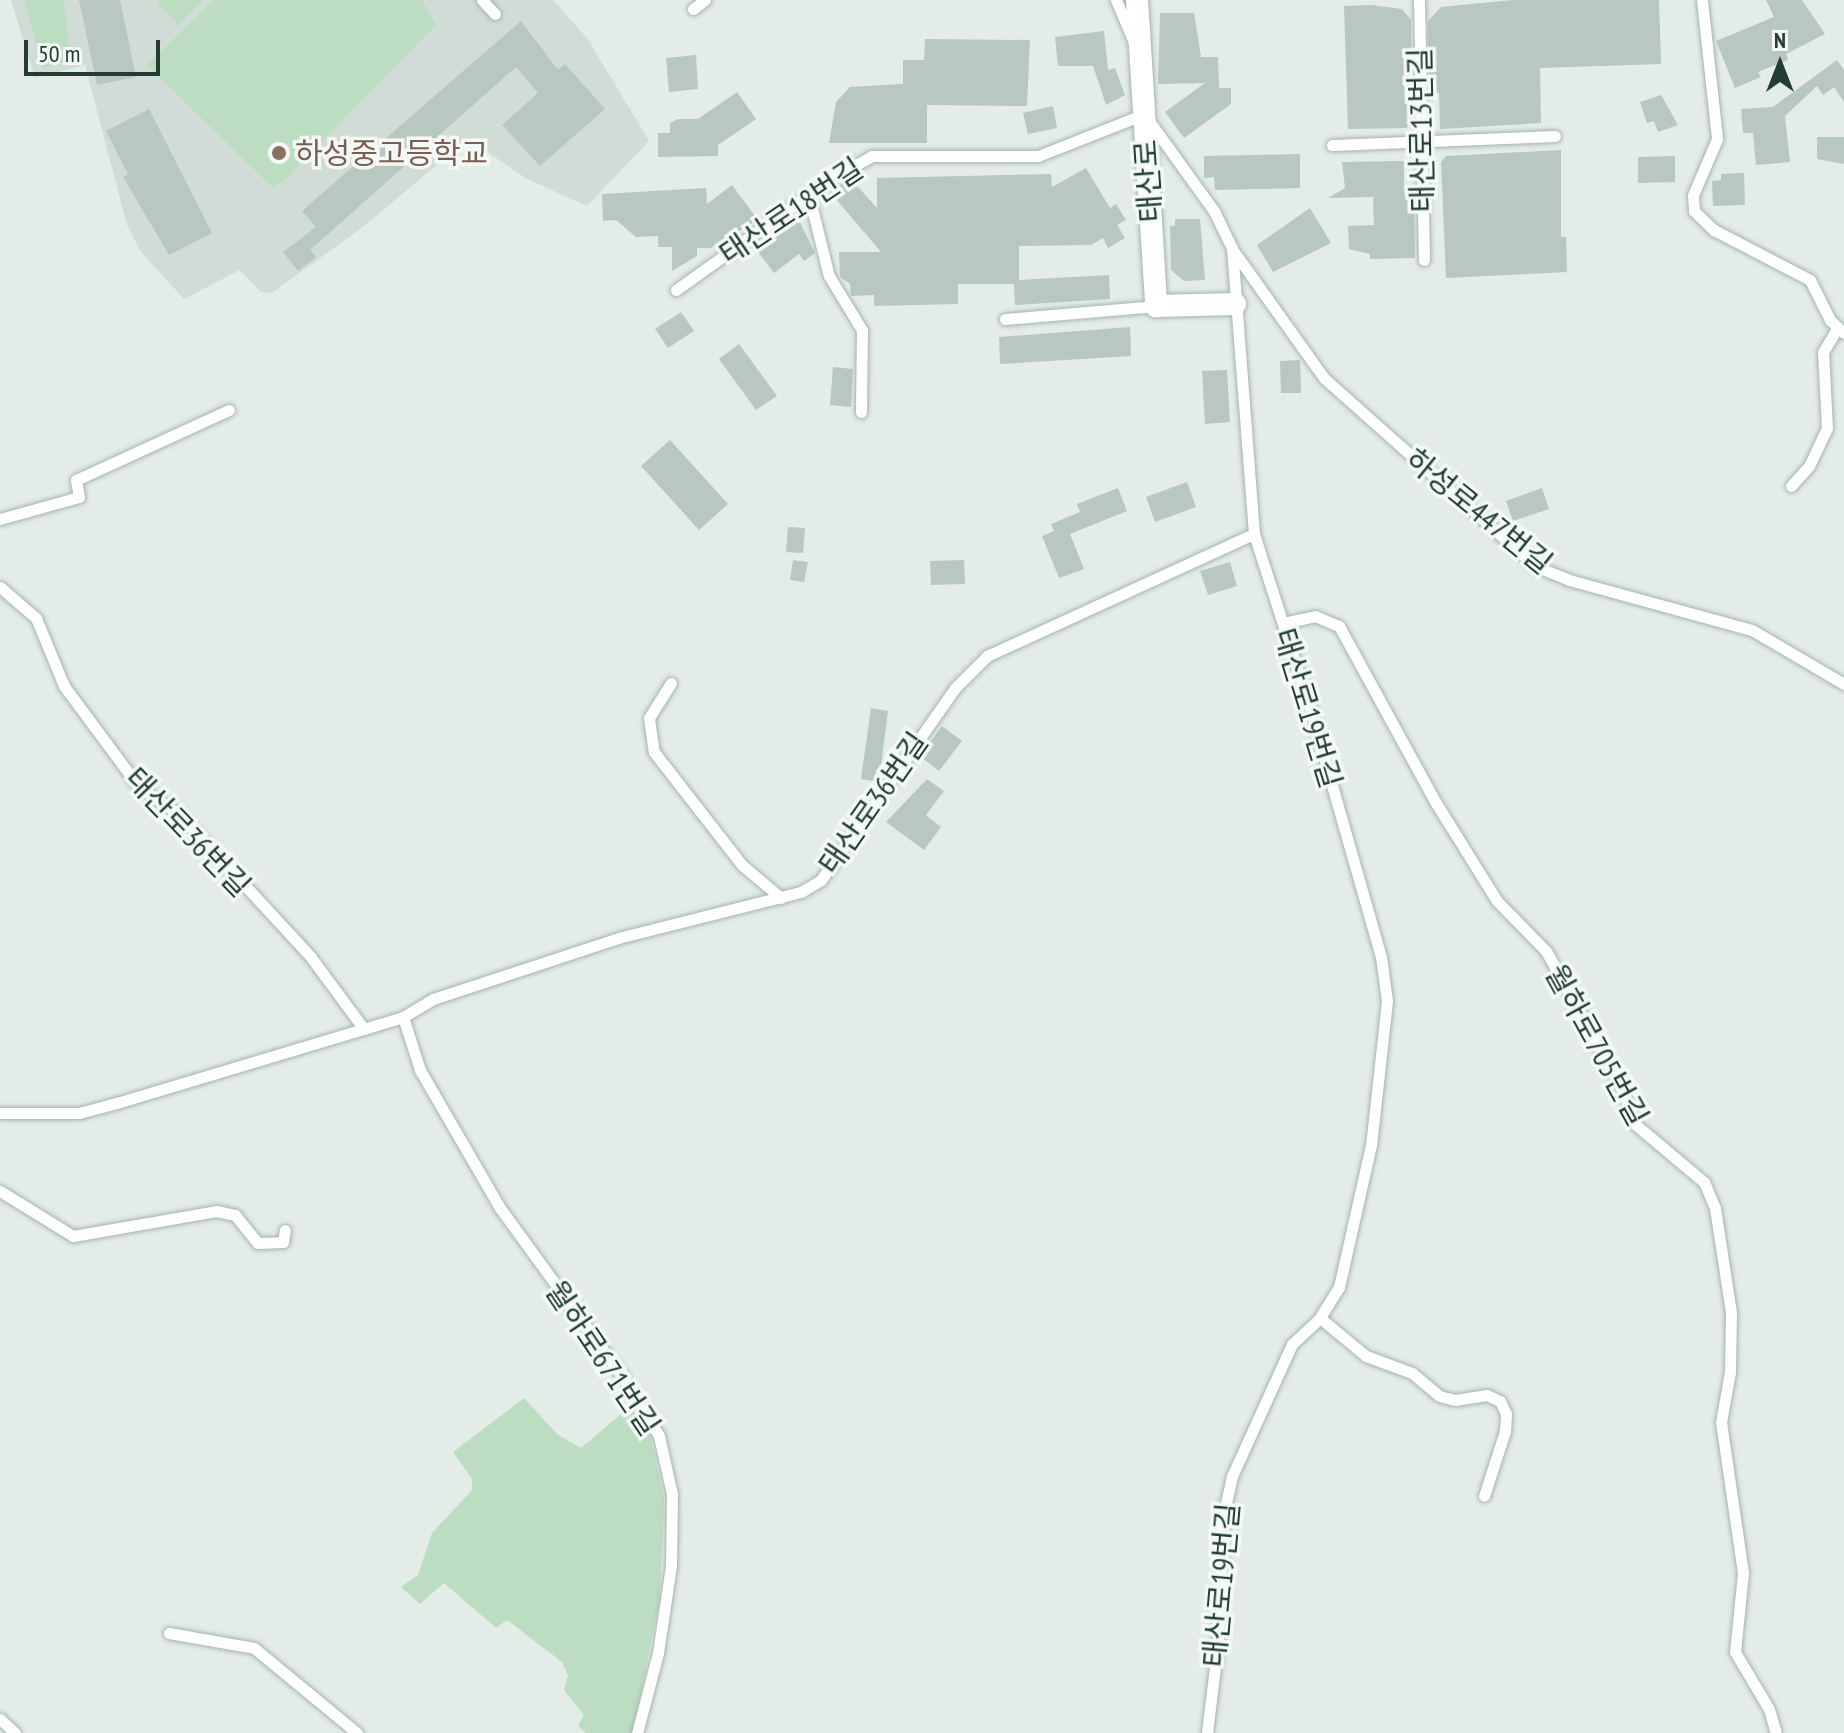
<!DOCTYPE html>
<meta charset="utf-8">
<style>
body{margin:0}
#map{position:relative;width:1844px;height:1733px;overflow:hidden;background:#e3ece7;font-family:"PT Sans Narrow","Noto Sans KR",sans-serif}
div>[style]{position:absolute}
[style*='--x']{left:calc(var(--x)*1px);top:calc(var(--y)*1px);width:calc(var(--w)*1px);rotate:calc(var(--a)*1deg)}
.built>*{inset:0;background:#d1dcd6}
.green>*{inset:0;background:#bdddc3}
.building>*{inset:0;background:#b8c7c0}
.roads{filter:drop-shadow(0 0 2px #a6b4ae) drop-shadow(0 0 2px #a6b4ae)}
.lane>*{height:11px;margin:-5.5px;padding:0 5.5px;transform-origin:5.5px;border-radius:5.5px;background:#fff}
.street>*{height:22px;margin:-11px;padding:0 11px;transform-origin:11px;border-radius:11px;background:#fff}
.dots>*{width:22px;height:22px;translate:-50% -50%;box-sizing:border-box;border:4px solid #f4f9f6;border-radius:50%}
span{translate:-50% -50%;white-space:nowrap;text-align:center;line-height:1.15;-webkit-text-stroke:7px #f4f9f6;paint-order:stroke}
.street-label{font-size:30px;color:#233d34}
.education-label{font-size:30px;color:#785e54}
.left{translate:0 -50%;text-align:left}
.north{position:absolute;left:1740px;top:24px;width:80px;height:80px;-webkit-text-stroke:6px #f4f9f6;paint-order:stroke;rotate:0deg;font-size:22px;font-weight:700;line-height:32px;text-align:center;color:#233d34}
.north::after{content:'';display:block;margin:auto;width:28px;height:36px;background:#233d34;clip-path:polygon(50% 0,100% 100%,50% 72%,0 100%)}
.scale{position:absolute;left:24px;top:40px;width:136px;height:36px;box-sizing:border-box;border:4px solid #233d34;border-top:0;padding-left:10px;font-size:24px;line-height:28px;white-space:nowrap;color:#233d34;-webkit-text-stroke:6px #f4f9f6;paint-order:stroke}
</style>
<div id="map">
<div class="built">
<i style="clip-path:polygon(11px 0,553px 0,587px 38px,649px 141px,587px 206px,527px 179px,468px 139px,364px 226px,272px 293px,261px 292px,240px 270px,184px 299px,141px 252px,127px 225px,85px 65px,35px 78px)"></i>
</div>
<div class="green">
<i style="clip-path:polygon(24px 0,64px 0,70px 60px,43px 68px)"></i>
<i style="clip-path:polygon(160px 0,204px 0,178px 25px,156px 3px)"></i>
<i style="clip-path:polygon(214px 0,422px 0,436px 25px,282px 182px,272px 187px,147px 65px)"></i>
<i style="clip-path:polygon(524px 1398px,558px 1435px,581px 1448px,633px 1404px,649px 1430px,664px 1497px,663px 1536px,659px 1602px,633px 1733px,586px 1733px,578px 1726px,584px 1715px,564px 1690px,568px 1676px,562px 1662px,507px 1620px,496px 1628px,444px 1583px,420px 1604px,401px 1587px,418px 1575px,432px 1533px,472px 1490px,472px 1479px,453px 1452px)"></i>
</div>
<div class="building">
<i style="clip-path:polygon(79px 0,120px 0,136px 77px,97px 85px)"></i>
<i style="clip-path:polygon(1513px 0,1659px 0,1661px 64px,1540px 68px,1541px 123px,1440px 129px,1439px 93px,1429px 93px,1428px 21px,1441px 7px)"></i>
<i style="clip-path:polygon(1766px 0,1802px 0,1825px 34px,1786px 54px,1788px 60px,1758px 72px,1761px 77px,1735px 88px,1716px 41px,1774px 17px)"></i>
<i style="clip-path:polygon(1371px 5px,1402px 9px,1411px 20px,1412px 122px,1406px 128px,1348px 129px,1344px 6px)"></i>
<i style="clip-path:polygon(1160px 13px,1194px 13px,1201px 57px,1218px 57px,1219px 88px,1231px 88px,1231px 104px,1184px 138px,1165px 112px,1205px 83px,1158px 84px)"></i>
<i style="clip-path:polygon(521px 21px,558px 70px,565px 64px,605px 109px,540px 166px,502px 125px,538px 93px,516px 67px,310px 250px,316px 257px,298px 271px,283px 252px,316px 227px,302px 211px)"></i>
<i style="clip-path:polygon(1104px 31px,1108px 70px,1115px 68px,1125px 95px,1106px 105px,1093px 66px,1058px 66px,1055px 37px)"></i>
<i style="clip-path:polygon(925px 39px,1030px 40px,1027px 106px,927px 105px,927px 143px,829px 143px,836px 102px,850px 87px,903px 84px,903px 60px,924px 60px)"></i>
<i style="clip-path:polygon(696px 55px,698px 89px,669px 92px,666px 58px)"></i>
<i style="clip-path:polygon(1837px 60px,1844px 70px,1844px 102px,1834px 87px,1823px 95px,1817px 86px,1785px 116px,1790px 162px,1756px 165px,1753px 133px,1743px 133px,1741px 109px,1773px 107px)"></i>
<i style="clip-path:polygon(737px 92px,756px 119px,718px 145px,718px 156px,658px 157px,658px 133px,670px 133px,670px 123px,678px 119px,698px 119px)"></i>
<i style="clip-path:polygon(1661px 95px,1678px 125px,1658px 132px,1654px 121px,1647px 123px,1640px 102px)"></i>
<i style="clip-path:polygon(1053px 106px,1057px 128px,1028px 134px,1023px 113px)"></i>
<i style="clip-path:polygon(149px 109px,212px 233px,169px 255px,123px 177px,128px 174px,106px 131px)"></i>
<i style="clip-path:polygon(1817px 137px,1844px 137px,1844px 164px,1817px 159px)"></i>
<i style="clip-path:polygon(1561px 150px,1561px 237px,1566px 237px,1567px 272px,1446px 278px,1441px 162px,1446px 156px)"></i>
<i style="clip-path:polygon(1300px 154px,1300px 188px,1215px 190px,1214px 177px,1204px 178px,1204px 156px)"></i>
<i style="clip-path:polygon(1675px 156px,1675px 182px,1638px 183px,1638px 157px)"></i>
<i style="clip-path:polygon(1404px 161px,1404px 190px,1414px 190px,1415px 258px,1370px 259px,1370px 254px,1349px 249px,1348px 226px,1374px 225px,1373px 197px,1328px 198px,1345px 188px,1342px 162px)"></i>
<i style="clip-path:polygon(1086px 168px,1110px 208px,1116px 204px,1126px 220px,1117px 225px,1125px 238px,1108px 248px,1103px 238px,1091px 245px,1019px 246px,1019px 280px,1109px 275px,1110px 299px,1015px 305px,1014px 284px,958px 284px,958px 304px,874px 306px,874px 295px,851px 296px,850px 284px,840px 277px,839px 252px,881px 252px,830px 192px,850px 178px,877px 208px,877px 178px,1051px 174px,1052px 187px)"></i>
<i style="clip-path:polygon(1744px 173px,1745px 205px,1713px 206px,1712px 181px,1721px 180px,1721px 174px)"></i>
<i style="clip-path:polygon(732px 185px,758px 220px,711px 248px,697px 248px,697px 256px,672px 271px,672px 247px,658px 247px,658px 236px,636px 237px,616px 220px,603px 221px,602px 194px,706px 188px,707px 204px)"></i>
<i style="clip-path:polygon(1310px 208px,1331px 243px,1273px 272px,1257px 245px)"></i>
<i style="clip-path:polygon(798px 218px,815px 253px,804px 261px,799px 254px,774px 273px,753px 245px)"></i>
<i style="clip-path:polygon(1175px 219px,1200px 219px,1205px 280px,1184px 281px,1171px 270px,1170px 226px,1175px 226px)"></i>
<i style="clip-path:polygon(681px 312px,694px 331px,668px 348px,655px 329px)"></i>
<i style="clip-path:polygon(1130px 327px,1131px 356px,1000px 364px,999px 337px)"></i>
<i style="clip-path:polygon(739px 344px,777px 396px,756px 410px,719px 359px)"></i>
<i style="clip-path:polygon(1300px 360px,1301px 393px,1281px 393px,1280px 361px)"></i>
<i style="clip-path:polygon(833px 367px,853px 369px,851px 407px,830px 405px)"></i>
<i style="clip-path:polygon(1227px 370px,1230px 422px,1205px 424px,1202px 371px)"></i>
<i style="clip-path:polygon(670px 440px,728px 504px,699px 530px,641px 466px)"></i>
<i style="clip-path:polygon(1187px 482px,1196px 507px,1155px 522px,1146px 497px)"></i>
<i style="clip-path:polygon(1118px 488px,1127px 511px,1070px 534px,1084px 569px,1059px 578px,1042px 536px,1054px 531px,1051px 524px,1080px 512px,1077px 504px)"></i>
<i style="clip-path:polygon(1542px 488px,1549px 509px,1513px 521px,1506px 501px)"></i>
<i style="clip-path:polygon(788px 527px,805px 528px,803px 553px,786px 552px)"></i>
<i style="clip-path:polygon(793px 560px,808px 562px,804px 582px,790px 580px)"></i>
<i style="clip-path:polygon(964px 560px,965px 584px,931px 585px,930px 561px)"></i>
<i style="clip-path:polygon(1230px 562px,1237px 586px,1208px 595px,1200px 571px)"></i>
<i style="clip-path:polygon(871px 708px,888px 711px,879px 782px,861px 779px)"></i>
<i style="clip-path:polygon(942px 726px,962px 741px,939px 771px,920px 756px)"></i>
<i style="clip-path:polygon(927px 779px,944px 791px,926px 815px,941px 827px,924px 850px,886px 822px)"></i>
</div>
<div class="roads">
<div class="lane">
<i style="--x:482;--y:0;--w:19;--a:47"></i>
<i style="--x:1116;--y:0;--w:43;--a:67"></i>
<i style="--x:1419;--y:0;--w:260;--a:88.9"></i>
<i style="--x:1702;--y:0;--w:140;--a:83.8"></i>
<i style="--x:1717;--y:139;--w:61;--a:113.2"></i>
<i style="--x:1693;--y:195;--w:16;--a:86"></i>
<i style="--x:1694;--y:211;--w:28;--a:44"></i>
<i style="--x:1714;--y:230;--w:108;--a:27.5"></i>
<i style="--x:1810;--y:280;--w:45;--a:63.4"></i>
<i style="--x:1830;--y:320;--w:19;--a:43"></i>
<i style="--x:693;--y:9;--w:15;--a:-37"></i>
<i style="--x:1332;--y:145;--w:223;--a:-2.3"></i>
<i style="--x:809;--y:196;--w:82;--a:76"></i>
<i style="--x:829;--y:276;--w:63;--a:58.6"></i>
<i style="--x:862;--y:330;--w:82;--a:90.7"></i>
<i style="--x:1232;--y:249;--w:158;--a:54.5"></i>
<i style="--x:1324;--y:378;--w:283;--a:41.7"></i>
<i style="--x:1535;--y:566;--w:37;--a:22"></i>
<i style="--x:1569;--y:580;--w:190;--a:15.3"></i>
<i style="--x:1752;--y:630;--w:107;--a:30.4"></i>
<i style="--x:676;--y:290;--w:192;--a:-35.7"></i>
<i style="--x:832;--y:178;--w:46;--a:-28.8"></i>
<i style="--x:872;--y:156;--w:166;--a:0"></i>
<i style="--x:1038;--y:156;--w:114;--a:-21.6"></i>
<i style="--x:1144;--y:114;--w:120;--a:54.2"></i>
<i style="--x:1214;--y:211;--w:41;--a:64.1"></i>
<i style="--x:1232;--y:248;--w:287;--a:85.6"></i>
<i style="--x:1254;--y:534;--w:190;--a:72.2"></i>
<i style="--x:1312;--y:715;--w:252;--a:74.1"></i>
<i style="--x:1381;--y:957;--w:44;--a:82.2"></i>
<i style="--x:1387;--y:1001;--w:145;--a:96.3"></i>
<i style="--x:1371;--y:1145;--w:146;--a:102.7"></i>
<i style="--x:1339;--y:1287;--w:36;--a:122"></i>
<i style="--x:1320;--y:1318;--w:38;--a:137"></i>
<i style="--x:1292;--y:1344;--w:145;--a:114.4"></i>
<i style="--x:1232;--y:1476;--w:42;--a:102.4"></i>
<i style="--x:1223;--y:1517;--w:125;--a:92.3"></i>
<i style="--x:1218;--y:1642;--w:92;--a:96.9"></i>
<i style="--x:1005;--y:319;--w:152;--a:-4.9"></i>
<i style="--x:1791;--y:486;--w:27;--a:-48"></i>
<i style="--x:1809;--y:466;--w:42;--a:-64.7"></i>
<i style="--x:1827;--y:428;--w:76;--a:-93"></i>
<i style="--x:1823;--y:352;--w:27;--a:-59"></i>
<i style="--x:0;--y:519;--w:82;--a:-15.6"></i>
<i style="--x:79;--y:497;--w:17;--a:-100"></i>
<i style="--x:76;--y:480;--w:168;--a:-24.6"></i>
<i style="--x:0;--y:587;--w:48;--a:40.7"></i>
<i style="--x:36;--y:618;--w:74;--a:67.6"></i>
<i style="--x:64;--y:686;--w:126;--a:53.4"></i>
<i style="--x:139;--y:787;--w:50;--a:34.3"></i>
<i style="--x:180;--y:815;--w:192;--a:47.3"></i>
<i style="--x:310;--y:956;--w:91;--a:53.5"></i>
<i style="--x:1283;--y:623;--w:33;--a:-12"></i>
<i style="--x:1315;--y:616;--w:26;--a:23"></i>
<i style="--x:1339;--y:626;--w:202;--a:61.3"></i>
<i style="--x:1436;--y:803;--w:115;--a:58.1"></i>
<i style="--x:1497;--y:901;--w:70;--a:45.6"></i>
<i style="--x:1546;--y:951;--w:153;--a:61.1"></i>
<i style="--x:1620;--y:1085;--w:43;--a:68.2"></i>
<i style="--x:1636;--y:1125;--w:89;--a:40"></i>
<i style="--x:1704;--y:1182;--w:28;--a:67"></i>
<i style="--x:1715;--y:1208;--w:106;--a:81.3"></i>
<i style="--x:1731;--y:1313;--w:59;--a:91"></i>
<i style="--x:1730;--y:1372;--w:51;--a:100.2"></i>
<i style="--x:1721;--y:1422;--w:153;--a:81.7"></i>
<i style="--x:1743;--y:1573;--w:79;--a:95.8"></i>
<i style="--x:1735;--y:1652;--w:66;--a:59.2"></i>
<i style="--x:1769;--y:1709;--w:25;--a:74"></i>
<i style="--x:671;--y:683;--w:41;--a:122.2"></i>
<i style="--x:649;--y:718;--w:34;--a:82"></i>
<i style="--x:654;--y:752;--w:143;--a:52.1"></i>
<i style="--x:742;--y:865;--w:51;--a:40.2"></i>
<i style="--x:403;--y:1017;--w:56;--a:72.2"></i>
<i style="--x:420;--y:1070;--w:160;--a:59.9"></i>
<i style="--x:500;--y:1208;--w:208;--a:54"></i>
<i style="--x:622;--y:1376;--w:70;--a:58.3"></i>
<i style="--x:659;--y:1436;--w:59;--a:77.4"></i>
<i style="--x:672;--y:1494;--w:72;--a:90.8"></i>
<i style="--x:671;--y:1566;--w:88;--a:98.5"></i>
<i style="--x:658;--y:1653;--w:83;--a:104.7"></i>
<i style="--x:0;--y:1113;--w:79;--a:0"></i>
<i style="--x:79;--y:1113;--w:42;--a:-15"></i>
<i style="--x:120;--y:1102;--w:295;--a:-16.7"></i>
<i style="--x:403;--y:1017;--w:35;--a:-31"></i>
<i style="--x:433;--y:999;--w:195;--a:-18.2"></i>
<i style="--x:618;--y:938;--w:189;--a:-14.1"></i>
<i style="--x:801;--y:892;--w:23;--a:-31"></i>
<i style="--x:821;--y:880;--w:234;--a:-55.1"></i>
<i style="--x:955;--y:688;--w:45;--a:-45"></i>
<i style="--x:987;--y:656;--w:294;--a:-24.6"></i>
<i style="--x:0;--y:1191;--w:86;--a:31.7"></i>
<i style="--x:73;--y:1236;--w:145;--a:-9.9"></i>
<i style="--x:216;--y:1211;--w:19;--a:12"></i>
<i style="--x:235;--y:1215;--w:36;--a:51"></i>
<i style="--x:258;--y:1243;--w:25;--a:-2"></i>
<i style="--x:283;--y:1242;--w:12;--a:-81"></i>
<i style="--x:1320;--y:1318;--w:60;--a:39.6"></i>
<i style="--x:1366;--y:1356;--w:49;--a:20.3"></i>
<i style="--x:1412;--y:1373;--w:35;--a:40"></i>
<i style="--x:1439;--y:1396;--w:16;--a:14"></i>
<i style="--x:1455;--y:1400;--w:32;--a:-9"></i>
<i style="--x:1487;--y:1395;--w:14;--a:25"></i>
<i style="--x:1500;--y:1401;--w:14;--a:65"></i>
<i style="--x:1506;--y:1414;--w:17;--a:93"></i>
<i style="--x:1505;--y:1431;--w:68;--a:107.9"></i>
<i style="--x:169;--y:1633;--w:86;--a:10"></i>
<i style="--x:254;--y:1648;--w:134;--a:39.5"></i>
<i style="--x:0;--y:1719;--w:21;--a:43"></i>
</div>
<div class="street">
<i style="--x:1137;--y:0;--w:307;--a:86.4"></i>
<i style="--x:1156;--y:306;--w:79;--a:-1.5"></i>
</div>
</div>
<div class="dots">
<i style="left:279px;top:153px;background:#8d6e63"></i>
</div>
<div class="street-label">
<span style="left:1421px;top:130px;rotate:-91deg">태산로13번길</span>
<span style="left:1148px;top:181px;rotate:-94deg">태산로</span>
<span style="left:791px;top:211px;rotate:-34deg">태산로18번길</span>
<span style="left:1479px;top:511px;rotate:39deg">하성로447번길</span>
<span style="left:1308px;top:708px;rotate:73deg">태산로19번길</span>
<span style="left:873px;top:803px;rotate:-55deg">태산로36번길</span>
<span style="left:188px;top:832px;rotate:46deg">태산로36번길</span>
<span style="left:1597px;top:1045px;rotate:61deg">월하로705번길</span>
<span style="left:603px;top:1358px;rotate:56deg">월하로671번길</span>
<span style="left:1221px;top:1585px;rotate:-85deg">태산로19번길</span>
</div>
<div class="education-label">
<span class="left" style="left:295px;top:153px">하성중고등학교</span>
</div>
<div class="north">N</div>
<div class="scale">50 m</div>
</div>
